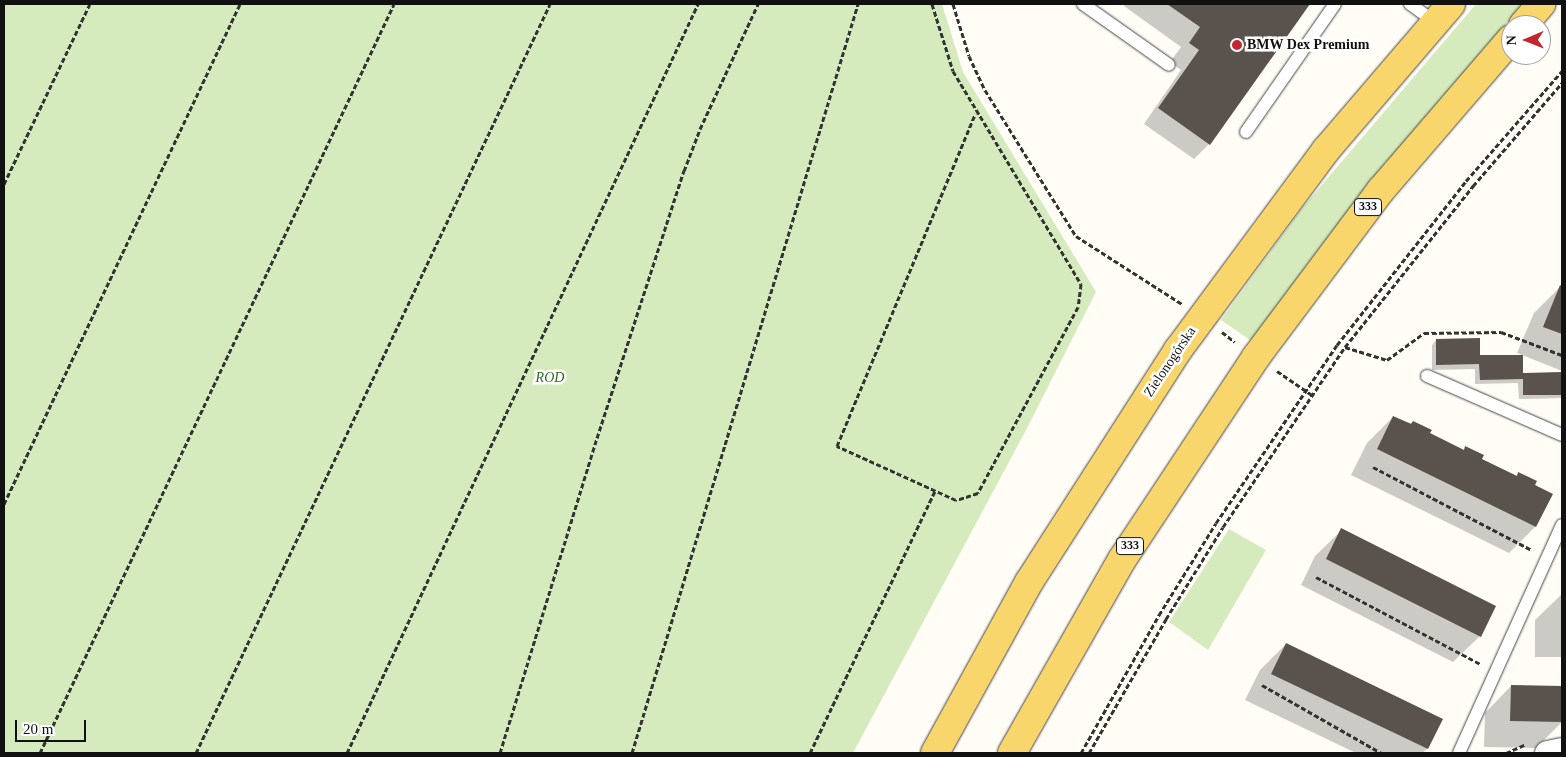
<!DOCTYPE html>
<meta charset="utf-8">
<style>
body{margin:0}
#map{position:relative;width:1566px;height:757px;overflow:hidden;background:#fffdf5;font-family:"Times New Roman",serif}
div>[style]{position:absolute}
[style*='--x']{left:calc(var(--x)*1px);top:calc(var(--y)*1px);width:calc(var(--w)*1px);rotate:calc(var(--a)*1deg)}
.green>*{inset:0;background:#d5ebbd}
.shadow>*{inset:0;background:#0003}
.building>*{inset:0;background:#5a524d}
.path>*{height:3px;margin-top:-1.5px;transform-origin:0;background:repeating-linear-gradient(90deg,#333 0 5px,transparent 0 7.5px)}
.roads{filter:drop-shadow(0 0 1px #444) drop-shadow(0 0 1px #444)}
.service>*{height:12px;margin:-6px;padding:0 6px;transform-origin:6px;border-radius:6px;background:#fff}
.minor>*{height:25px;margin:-12.5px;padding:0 12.5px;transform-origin:12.5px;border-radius:12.5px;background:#fff}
.primary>*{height:28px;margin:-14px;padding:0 14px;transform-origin:14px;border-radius:14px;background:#f9d66b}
.dots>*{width:14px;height:14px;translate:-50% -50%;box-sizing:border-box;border:2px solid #fff;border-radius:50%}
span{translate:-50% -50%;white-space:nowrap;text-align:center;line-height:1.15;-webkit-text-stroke:5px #fff;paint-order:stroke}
.shield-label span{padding:1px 4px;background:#fff;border:1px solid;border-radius:4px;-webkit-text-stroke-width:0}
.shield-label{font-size:12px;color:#111;font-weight:700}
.poi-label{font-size:14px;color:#111;font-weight:700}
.left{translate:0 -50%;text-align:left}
.street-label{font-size:14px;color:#111}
.park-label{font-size:14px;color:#2f6b1f;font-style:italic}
.frame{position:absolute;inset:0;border:5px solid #111;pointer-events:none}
.north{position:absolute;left:1501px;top:15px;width:50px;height:50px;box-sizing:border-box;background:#fff;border:1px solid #a0a0a0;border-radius:50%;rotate:269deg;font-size:14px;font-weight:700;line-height:20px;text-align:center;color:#111}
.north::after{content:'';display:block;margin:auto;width:18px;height:22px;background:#c4262e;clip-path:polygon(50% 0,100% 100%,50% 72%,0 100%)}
.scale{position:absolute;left:15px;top:720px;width:71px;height:22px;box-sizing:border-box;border:2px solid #111;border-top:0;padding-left:6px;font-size:15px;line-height:18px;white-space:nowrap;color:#111;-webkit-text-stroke:4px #fff;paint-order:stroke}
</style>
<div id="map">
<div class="green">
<i style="clip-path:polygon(4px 4px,942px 4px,963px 72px,1096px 292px,1025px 432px,853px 753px,4px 753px)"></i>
<i style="clip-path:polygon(1476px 4px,1529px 4px,1424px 122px,1253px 342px,1221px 320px,1303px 207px)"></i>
<i style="clip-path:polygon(1229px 529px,1266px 550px,1208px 650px,1169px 622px)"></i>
</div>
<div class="shadow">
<i style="clip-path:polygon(1126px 4px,1309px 4px,1209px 144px,1194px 159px,1144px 124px,1181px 70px,1170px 62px,1181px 47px,1124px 6px)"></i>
<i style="clip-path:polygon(1560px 287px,1562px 288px,1562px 371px,1517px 353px,1534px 313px)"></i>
<i style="clip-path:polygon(1436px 340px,1522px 374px,1562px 373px,1562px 398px,1519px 399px,1518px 383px,1475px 384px,1475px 369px,1432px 370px,1432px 345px)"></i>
<i style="clip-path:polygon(1393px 417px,1430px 430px,1428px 434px,1463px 451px,1466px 448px,1481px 460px,1515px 477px,1518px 474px,1533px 486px,1535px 527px,1509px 553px,1351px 475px,1367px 443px)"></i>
<i style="clip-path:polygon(1342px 530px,1480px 636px,1453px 662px,1301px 585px,1315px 556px)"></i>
<i style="clip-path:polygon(1562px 594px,1562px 657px,1535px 657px,1535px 620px)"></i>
<i style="clip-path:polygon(1286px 644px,1442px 719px,1427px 749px,1422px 753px,1356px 753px,1245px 700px,1260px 670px)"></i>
<i style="clip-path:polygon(1511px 686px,1562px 687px,1562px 722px,1536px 748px,1484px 747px,1485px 713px)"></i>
</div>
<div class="building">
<i style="clip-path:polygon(1167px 4px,1310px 4px,1210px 145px,1158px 108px,1199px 50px,1189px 43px,1200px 27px)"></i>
<i style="clip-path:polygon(1560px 285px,1562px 286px,1562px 334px,1543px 327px)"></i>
<i style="clip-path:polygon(1480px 338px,1480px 355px,1523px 355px,1523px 373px,1562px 372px,1562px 395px,1523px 395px,1523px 379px,1480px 380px,1479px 364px,1436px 365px,1436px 339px)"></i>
<i style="clip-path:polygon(1393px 416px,1411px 424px,1413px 421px,1432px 430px,1430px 433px,1464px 450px,1465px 446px,1484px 455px,1482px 459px,1517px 476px,1518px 472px,1537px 481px,1535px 485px,1553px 494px,1536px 527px,1377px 449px)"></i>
<i style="clip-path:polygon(1341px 528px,1496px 606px,1481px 637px,1326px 559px)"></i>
<i style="clip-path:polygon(1286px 643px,1443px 719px,1428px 749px,1271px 674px)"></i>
<i style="clip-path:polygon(1511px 685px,1562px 686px,1562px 722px,1510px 721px)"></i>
</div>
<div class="path">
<i style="--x:932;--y:4;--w:70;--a:72.6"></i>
<i style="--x:953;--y:71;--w:249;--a:59"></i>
<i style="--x:1081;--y:284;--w:23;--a:97"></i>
<i style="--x:1078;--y:307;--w:211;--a:118.3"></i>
<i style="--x:978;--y:493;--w:23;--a:162"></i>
<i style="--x:956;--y:500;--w:131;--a:-155.6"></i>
<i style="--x:837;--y:446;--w:360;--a:-67.4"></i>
<i style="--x:953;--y:4;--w:54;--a:72.9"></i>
<i style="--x:969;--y:56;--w:38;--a:65"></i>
<i style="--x:985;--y:90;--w:172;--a:58.1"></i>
<i style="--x:1076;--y:236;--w:126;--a:32.7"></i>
<i style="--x:4;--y:184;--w:199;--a:-64.5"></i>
<i style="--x:1222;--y:332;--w:16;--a:38"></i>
<i style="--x:1345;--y:347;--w:44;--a:17.2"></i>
<i style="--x:1387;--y:360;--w:46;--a:-36.1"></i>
<i style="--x:1424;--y:333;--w:77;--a:-0.7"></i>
<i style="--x:1501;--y:332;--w:65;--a:20.7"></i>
<i style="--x:1277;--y:371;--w:42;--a:34.4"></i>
<i style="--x:1373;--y:467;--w:179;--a:27.6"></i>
<i style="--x:4;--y:504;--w:553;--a:-64.73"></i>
<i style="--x:1316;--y:577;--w:186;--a:27.9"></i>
<i style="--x:1262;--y:685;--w:137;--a:29.7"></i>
<i style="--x:40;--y:753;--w:828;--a:-64.7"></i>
<i style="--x:196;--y:753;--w:828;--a:-64.7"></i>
<i style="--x:347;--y:753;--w:827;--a:-64.89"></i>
<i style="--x:500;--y:753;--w:330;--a:-72.9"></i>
<i style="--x:597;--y:438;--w:281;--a:-72"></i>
<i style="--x:684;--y:171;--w:45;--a:-69.1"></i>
<i style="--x:700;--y:129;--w:138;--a:-65.1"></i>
<i style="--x:632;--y:753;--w:782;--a:-73.21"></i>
<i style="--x:810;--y:753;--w:290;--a:-64.5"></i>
<i style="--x:1081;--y:753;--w:159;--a:-60.5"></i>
<i style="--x:1159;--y:615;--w:108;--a:-58.2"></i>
<i style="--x:1216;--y:523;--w:215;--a:-55.8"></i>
<i style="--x:1337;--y:345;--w:209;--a:-51.8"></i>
<i style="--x:1466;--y:181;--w:146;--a:-48.9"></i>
<i style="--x:1089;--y:753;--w:155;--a:-60.1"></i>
<i style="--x:1166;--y:619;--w:108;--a:-58.2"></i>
<i style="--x:1223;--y:527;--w:217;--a:-55.9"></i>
<i style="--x:1345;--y:347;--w:206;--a:-51.5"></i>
<i style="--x:1473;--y:186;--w:136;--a:-49.2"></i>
<i style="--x:1506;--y:753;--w:20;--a:-24"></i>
</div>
<div class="roads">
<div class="service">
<i style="--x:1083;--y:4;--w:105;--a:35.3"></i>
<i style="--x:1410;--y:4;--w:31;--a:36"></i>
<i style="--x:1246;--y:132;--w:156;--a:-55.2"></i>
<i style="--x:1427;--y:376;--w:147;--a:23.6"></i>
<i style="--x:1459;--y:753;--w:250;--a:-65.7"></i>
</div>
<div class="minor">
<i style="--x:1547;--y:753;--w:15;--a:-11"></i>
</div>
<div class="primary">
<i style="--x:1523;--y:25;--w:28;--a:-49"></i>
<i style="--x:935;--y:753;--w:195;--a:-61.2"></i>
<i style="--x:1029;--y:582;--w:276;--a:-57.3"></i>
<i style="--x:1178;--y:350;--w:249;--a:-53.5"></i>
<i style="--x:1326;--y:150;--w:192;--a:-49.4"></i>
<i style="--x:1012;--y:753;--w:224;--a:-60.4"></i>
<i style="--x:1123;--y:558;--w:241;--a:-56.5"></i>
<i style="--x:1256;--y:357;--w:209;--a:-53.2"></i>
<i style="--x:1381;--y:190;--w:199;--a:-49.3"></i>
</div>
</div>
<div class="dots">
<i style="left:1237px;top:45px;background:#c4262e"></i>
</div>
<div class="shield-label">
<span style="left:1368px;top:207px">333</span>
<span style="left:1130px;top:546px">333</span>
</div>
<div class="poi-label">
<span class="left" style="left:1247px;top:45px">BMW Dex Premium</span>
</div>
<div class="street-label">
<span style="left:1170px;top:362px;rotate:-56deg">Zielonogórska</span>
</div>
<div class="park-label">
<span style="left:550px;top:378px">ROD</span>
</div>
<div class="frame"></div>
<div class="north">N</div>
<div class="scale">20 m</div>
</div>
